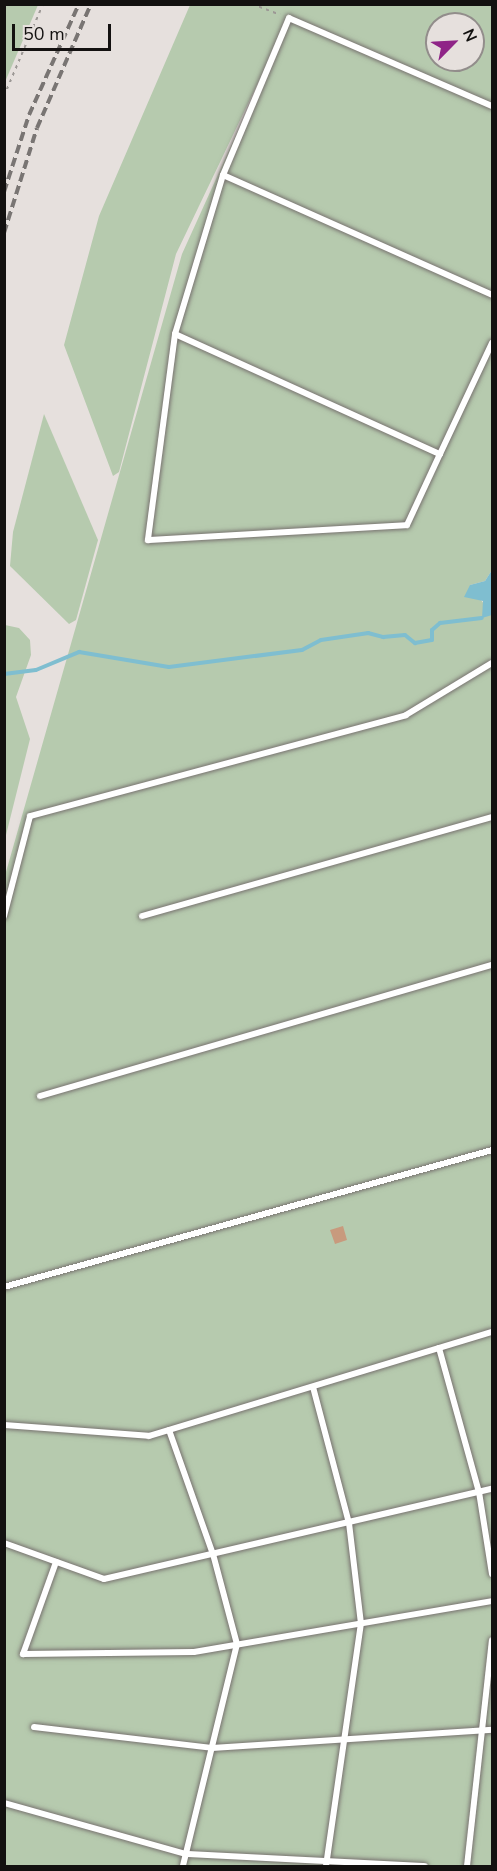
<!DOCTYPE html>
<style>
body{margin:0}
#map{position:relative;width:497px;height:1871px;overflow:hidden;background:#e6e0dd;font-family:"Nunito Sans",sans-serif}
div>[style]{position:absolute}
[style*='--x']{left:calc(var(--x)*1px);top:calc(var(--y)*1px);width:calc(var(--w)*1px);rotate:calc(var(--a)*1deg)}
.green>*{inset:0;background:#b6caae}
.water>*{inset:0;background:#7fbed0}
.stream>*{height:4px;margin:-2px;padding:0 2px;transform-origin:2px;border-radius:2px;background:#7fbed0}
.building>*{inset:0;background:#c89a7d}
.path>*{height:2px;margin-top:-1px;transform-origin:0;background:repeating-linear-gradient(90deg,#9c9895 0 3px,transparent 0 7.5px)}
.roads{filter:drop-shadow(0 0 2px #787370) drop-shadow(0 0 2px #787370)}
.service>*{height:6px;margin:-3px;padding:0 3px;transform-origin:3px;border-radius:3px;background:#fff}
.rail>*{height:4px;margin-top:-2px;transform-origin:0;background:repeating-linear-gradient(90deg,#797573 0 9px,transparent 0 13.5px)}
span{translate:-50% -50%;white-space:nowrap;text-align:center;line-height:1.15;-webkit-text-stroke:4.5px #e6e0dd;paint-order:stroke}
.frame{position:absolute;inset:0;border:6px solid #131110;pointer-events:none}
.north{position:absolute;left:425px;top:12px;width:60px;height:60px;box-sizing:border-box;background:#e6e0dd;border:2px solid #928d8b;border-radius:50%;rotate:66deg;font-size:16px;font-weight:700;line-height:24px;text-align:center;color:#131110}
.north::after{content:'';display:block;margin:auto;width:21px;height:27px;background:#8f2487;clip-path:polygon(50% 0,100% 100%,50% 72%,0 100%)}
.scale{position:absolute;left:12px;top:24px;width:99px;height:27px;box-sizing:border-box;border:3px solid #131110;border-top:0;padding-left:8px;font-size:18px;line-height:21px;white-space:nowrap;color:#131110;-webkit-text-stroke:4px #e6e0dd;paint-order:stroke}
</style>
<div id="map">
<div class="green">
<i style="clip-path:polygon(5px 4px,38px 5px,5px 82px,4px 5px)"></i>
<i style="clip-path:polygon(evenodd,190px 5px,492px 5px,492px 570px,485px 581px,470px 585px,492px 615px,492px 1866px,5px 1866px,4px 879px,182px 254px,289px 18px,176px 254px,119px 472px,113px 476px,64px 345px,99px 216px,190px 5px,437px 24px,473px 24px,473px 60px,437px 60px,437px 24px)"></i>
<i style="clip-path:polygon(44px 414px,98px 540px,76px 620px,69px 624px,10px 566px,13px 532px)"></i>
<i style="clip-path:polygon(5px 625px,19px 628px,30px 640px,31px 655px,16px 697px,30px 739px,5px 839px)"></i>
</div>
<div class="water">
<i style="clip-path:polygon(492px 570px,492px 615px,482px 618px,483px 601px,464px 597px,470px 585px,485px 581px)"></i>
</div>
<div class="stream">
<i style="--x:4;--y:674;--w:32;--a:-7"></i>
<i style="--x:36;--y:670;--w:47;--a:-22.7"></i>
<i style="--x:79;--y:652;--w:91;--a:9.5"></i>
<i style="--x:169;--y:667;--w:134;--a:-7.3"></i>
<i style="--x:302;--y:650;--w:21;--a:-28"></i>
<i style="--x:321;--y:640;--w:48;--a:-8.5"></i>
<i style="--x:368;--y:633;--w:16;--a:15"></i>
<i style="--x:383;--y:637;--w:22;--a:-5"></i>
<i style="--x:405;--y:635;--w:13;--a:39"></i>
<i style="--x:415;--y:643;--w:17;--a:-10"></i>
<i style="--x:432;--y:640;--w:10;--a:-90"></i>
<i style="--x:432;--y:630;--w:11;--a:-41"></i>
<i style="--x:440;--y:623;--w:42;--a:-6.8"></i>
</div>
<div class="building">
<i style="clip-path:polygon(343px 1226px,347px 1240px,335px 1244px,330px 1230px)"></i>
</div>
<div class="path">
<i style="--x:252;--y:4;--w:30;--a:21"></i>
<i style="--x:4;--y:96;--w:100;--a:-67"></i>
</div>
<div class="roads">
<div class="service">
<i style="--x:492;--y:106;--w:221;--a:-156.6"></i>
<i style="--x:289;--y:18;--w:170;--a:112.8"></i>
<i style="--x:223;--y:175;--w:295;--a:24"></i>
<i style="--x:223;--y:175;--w:166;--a:106.8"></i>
<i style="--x:175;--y:334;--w:208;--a:97.5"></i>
<i style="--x:148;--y:540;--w:259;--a:-3.3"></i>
<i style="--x:407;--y:525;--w:78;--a:-65.1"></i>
<i style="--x:175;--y:334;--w:291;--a:24.4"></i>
<i style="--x:440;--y:454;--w:123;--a:-64.9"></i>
<i style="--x:4;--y:916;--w:103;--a:-75.4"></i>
<i style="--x:30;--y:816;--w:389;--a:-15"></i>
<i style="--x:406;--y:715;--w:100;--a:-31.2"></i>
<i style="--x:142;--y:916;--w:364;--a:-15.8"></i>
<i style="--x:40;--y:1096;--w:471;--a:-16.2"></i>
<i style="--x:4;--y:1287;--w:507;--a:-15.68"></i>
<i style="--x:439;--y:1348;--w:149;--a:74.5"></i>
<i style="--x:479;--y:1492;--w:83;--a:81"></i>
<i style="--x:313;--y:1387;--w:141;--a:75.2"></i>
<i style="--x:349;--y:1523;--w:101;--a:83.2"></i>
<i style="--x:361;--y:1623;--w:246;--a:98.2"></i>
<i style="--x:4;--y:1425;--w:145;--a:4.3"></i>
<i style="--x:149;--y:1436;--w:358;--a:-16.9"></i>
<i style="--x:169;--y:1430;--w:132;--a:70.5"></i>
<i style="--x:213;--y:1554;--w:93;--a:75.1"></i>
<i style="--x:237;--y:1644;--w:228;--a:103.7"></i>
<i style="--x:4;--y:1543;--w:106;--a:19.8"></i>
<i style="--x:104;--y:1579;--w:398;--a:-13.1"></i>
<i style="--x:56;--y:1562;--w:98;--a:109.7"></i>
<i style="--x:23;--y:1654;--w:171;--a:-0.7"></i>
<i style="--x:194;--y:1652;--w:302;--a:-9.7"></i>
<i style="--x:34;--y:1727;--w:179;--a:6.7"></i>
<i style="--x:212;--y:1748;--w:281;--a:-3.7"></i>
<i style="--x:4;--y:1803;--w:189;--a:15.7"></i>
<i style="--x:186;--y:1854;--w:239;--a:2.9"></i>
<i style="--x:467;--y:1866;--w:227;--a:-83.7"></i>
</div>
</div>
<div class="rail">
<i style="--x:4;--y:192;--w:81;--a:-72"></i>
<i style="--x:29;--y:115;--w:122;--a:-65.8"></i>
<i style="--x:4;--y:233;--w:110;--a:-72.6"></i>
<i style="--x:37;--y:128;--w:135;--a:-66.5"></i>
</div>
<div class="frame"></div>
<div class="north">N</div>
<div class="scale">50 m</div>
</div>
